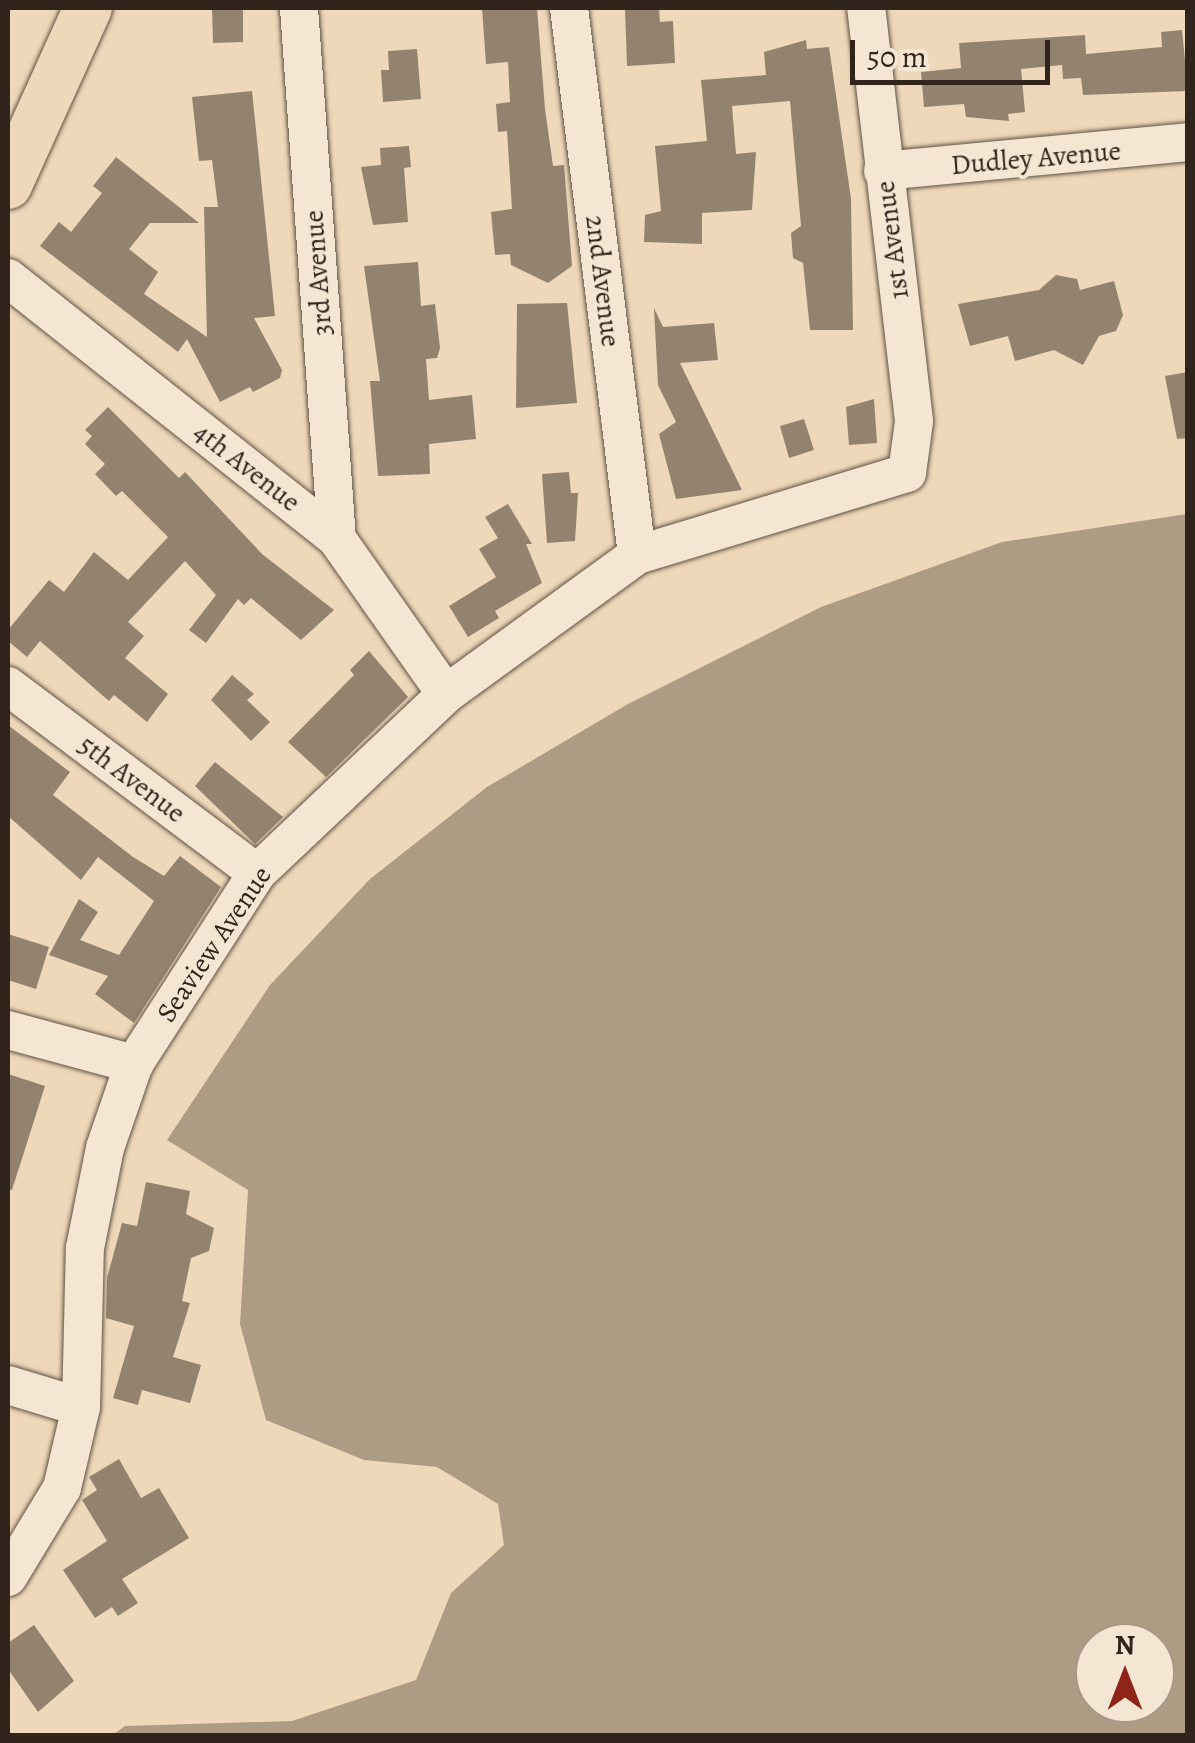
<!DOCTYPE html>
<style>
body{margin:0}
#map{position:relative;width:1195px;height:1743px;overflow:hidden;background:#eed8b9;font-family:Alegreya,serif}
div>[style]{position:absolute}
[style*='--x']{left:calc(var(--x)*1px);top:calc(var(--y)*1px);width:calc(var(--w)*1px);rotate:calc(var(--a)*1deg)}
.water>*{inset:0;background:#ae9b84}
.building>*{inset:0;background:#93826e}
.roads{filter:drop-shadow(0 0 2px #605144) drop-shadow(0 0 2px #605144)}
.minor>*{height:38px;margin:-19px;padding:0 19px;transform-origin:19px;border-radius:19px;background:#f4e6d2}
.major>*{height:48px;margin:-24px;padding:0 24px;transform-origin:24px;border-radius:24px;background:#eed8b9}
span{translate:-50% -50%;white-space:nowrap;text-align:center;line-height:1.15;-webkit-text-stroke:8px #f4e6d2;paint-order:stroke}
.street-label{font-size:28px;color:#31241d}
.frame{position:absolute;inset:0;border:10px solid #31241d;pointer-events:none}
.north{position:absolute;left:1075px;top:1623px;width:100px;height:100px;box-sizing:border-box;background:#f4e6d2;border:2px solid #a6988a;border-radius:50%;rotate:0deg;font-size:28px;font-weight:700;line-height:40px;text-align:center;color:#31241d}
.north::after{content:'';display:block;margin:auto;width:35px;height:45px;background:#8f2418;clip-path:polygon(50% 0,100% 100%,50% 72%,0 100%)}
.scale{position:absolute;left:850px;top:40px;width:200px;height:45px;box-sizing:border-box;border:5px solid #31241d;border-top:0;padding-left:12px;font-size:30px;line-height:35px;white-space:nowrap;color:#31241d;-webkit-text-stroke:8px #f4e6d2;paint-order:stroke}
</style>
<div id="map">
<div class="water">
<i style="clip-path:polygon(evenodd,1187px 514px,1187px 1735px,113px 1735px,125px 1726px,292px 1721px,416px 1680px,451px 1593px,504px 1545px,498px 1504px,437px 1467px,364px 1460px,266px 1420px,240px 1324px,248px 1190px,167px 1140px,270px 985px,370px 879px,487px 787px,628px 704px,821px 607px,1002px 542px,1187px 514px,1095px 1643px,1155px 1643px,1155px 1703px,1095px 1703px,1095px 1643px)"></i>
</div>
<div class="building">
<i style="clip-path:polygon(212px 8px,243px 8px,243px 42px,213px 43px)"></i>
<i style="clip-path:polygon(482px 8px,537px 8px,545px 109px,553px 166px,564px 165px,572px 266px,548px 283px,511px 265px,510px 254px,495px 255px,491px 212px,512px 209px,507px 131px,498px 132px,496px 104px,510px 102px,508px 62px,486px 64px)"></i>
<i style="clip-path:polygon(625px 8px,659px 8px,660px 22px,673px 21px,675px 63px,627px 66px)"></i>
<i style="clip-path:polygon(1182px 30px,1188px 91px,1083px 95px,1081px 78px,1063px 79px,1062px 65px,1021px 69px,1025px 112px,1008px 114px,1009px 121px,966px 117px,964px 104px,924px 107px,921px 72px,961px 68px,959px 43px,1085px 35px,1086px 54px,1162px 47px,1161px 32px)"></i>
<i style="clip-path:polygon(806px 40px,807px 49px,829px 47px,851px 199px,853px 330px,810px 330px,803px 263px,793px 258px,791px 233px,801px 226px,790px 101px,732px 106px,736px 154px,756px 152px,752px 210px,702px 213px,702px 244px,644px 242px,645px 215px,661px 211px,655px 146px,707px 141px,701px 80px,766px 75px,764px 52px)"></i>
<i style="clip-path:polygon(417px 49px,421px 99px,383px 102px,381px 70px,389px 70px,388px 51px)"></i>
<i style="clip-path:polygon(252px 91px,275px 316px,254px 318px,282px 370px,280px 378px,253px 392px,250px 387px,220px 402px,187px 339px,178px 352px,40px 246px,59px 222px,71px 232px,102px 193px,93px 186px,116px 157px,199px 223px,150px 223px,129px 249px,158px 272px,144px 294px,207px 337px,204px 207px,218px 207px,212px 160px,199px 161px,192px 97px)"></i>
<i style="clip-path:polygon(409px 146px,411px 167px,404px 168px,408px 222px,373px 225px,361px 167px,381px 165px,380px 148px)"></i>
<i style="clip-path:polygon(418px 262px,421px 306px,435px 304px,440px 348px,437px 358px,426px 359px,429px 400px,472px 395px,476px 439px,429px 444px,430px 474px,378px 476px,370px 381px,380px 381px,364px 266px)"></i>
<i style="clip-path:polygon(1056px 275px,1077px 279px,1080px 290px,1114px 281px,1123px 315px,1116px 331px,1099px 336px,1083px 365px,1054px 350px,1015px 361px,1008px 336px,970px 346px,958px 304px,1039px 290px)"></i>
<i style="clip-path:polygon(567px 303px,577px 403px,516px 408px,517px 304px)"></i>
<i style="clip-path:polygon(654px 308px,663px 327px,714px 323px,718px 360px,680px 363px,742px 490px,676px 499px,659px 434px,676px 422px,658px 385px)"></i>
<i style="clip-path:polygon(1188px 372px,1188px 438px,1177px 439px,1165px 376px)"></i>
<i style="clip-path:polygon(874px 399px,877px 443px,849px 445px,846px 407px)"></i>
<i style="clip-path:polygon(108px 407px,179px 478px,185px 472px,262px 554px,334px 610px,301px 640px,251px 598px,244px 605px,238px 599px,206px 643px,189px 630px,216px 595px,185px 561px,128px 622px,144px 636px,125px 658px,168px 694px,147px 722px,114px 695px,109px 701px,40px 641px,27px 657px,8px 641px,8px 630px,49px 580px,64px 592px,94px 552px,128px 580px,168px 537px,122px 491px,116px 496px,95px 474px,105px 464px,85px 444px,92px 436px,85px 430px)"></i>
<i style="clip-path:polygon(804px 419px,814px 450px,789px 458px,780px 426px)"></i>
<i style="clip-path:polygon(569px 472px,571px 493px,578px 493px,575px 541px,547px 543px,542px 474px)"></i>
<i style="clip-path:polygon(508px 504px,532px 544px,526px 544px,542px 583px,495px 611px,499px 618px,468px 637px,449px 606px,496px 577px,479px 549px,498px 538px,485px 517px)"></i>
<i style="clip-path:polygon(369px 651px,408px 697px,326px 777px,288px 742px,354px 675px,350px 670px)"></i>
<i style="clip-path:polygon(232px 675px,254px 694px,247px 700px,270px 722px,251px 741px,211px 700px)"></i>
<i style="clip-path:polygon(8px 725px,70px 772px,53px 795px,133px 857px,164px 876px,180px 856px,221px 887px,134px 1023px,95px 994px,108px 976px,49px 955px,79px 899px,98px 912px,80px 940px,119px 955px,154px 901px,98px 857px,81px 880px,8px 816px)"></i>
<i style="clip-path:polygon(215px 762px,283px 817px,255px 844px,195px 786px)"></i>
<i style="clip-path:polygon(8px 934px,49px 947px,36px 989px,8px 980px)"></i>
<i style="clip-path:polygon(8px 1074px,45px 1086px,12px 1190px,8px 1189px)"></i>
<i style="clip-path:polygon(146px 1182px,190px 1191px,186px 1214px,214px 1228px,209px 1251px,191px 1258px,182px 1301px,190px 1303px,173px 1357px,201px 1365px,190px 1403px,142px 1390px,138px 1405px,113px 1398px,134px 1326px,106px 1318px,107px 1278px,122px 1223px,137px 1226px)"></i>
<i style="clip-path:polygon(119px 1459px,141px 1498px,159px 1488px,189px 1538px,122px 1579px,138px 1603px,118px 1616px,112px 1607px,95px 1618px,63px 1570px,107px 1541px,82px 1500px,97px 1490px,89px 1477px)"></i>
<i style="clip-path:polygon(34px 1625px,74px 1681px,38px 1712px,8px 1669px,8px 1643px)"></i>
</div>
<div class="roads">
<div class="minor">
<i style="--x:299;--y:8;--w:532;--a:85.91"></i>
<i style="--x:569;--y:8;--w:551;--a:82.91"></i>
<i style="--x:883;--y:171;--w:306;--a:-5.4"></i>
<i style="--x:8;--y:278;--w:420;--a:38.4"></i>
<i style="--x:337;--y:539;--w:189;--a:54.9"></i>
<i style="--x:8;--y:686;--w:311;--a:36.9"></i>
<i style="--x:8;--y:1030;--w:131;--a:15.1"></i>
<i style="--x:8;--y:1385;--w:76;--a:16.8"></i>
<i style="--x:8;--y:1577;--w:104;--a:-58.8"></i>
<i style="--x:62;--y:1488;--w:83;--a:-76.8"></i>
<i style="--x:81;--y:1407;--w:159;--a:-88.6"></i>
<i style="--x:85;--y:1248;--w:102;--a:-78.7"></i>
<i style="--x:105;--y:1148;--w:89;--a:-71"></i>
<i style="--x:134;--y:1064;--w:227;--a:-57.2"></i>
<i style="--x:257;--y:873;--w:260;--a:-43.4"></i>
<i style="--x:446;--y:694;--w:236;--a:-36"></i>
<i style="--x:637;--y:555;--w:282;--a:-16.9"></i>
<i style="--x:907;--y:473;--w:52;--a:-82.3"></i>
<i style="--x:914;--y:421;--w:416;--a:-96.6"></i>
</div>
<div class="major">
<i style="--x:8;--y:185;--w:194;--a:-65.7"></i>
</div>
</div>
<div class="street-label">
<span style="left:1036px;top:158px;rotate:-5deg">Dudley Avenue</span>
<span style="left:892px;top:240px;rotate:-97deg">1st Avenue</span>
<span style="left:318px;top:273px;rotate:-94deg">3rd Avenue</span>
<span style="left:603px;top:281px;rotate:83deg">2nd Avenue</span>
<span style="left:247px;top:467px;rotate:38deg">4th Avenue</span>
<span style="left:132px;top:779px;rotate:37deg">5th Avenue</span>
<span style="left:214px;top:944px;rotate:-56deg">Seaview Avenue</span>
</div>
<div class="frame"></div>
<div class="north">N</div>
<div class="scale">50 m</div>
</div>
